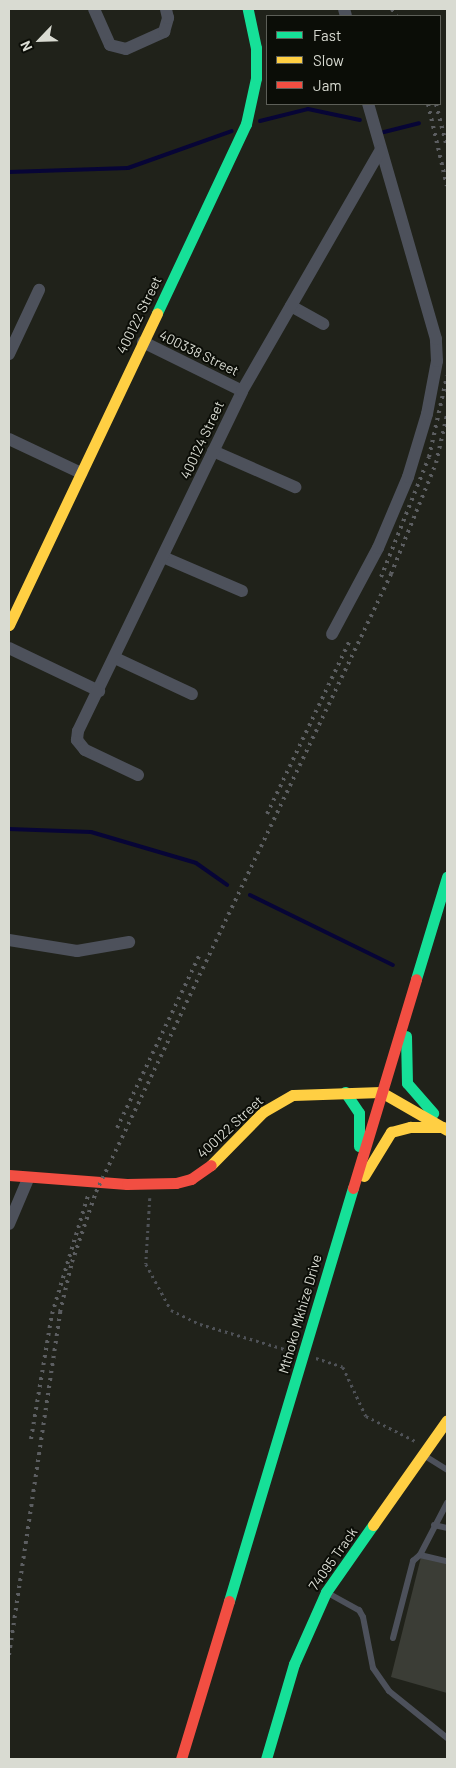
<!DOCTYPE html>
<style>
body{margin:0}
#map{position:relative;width:456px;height:1768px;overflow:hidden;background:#20221a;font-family:Barlow,sans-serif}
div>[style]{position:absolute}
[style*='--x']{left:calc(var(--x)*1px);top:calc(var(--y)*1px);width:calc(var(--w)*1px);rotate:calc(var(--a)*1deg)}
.stream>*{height:4px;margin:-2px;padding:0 2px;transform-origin:2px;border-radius:2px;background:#070536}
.building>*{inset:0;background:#3b3d36}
.path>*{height:2.5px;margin-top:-1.25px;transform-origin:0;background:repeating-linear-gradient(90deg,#4f5257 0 2.5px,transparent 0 6.5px)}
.lane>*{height:6px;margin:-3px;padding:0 3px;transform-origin:3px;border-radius:3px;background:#4d515b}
.street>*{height:12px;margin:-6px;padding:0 6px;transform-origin:6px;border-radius:6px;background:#4d515b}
.fast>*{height:11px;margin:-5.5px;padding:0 5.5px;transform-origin:5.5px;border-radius:5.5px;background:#16e098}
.slow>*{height:11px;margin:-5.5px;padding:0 5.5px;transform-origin:5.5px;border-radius:5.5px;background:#ffcf43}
.jam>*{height:11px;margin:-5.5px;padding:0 5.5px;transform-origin:5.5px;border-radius:5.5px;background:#f24e42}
.rail>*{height:4px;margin-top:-2px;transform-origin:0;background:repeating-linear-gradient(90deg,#5c5e61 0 2.5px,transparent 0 7.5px)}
span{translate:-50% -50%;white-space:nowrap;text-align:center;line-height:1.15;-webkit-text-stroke:4px #0b0d07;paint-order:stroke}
.street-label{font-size:14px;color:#d9dbd2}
.frame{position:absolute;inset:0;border:10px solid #d9dbd2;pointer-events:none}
.legend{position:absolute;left:266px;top:15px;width:175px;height:90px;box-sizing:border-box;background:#0b0d07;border:1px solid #5d5f58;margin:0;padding:6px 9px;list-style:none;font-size:15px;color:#d9dbd2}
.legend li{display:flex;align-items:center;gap:10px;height:25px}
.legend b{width:25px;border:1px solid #5d5f58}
.north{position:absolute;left:15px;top:15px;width:50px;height:50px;-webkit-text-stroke:4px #0b0d07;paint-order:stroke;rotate:246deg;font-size:14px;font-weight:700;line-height:20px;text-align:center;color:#d9dbd2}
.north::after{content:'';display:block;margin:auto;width:18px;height:22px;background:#d9dbd2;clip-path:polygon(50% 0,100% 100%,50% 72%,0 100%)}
</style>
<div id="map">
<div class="stream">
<i style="--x:260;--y:121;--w:49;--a:-14"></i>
<i style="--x:308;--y:109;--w:53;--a:11.9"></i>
<i style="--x:384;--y:132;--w:36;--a:-14"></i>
<i style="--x:9;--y:172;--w:119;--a:-1.9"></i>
<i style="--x:128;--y:168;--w:110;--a:-19.6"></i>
<i style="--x:9;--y:829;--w:82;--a:2.1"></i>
<i style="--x:91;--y:832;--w:109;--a:16.4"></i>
<i style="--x:196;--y:863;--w:38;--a:35"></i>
<i style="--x:250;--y:895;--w:159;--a:26.1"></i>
</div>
<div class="building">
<i style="clip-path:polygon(421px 1557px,447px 1563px,447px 1693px,391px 1677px)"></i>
</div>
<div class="path">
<i style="--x:150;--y:1198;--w:66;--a:93.5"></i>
<i style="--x:146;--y:1264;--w:52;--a:61.5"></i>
<i style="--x:171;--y:1310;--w:32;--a:26"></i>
<i style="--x:200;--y:1324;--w:95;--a:16.5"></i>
<i style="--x:316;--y:1358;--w:28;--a:18"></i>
<i style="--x:343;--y:1367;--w:54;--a:64.9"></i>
<i style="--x:366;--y:1416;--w:55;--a:27"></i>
</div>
<div class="lane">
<i style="--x:425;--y:1456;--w:26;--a:32"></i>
<i style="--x:434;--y:1525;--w:13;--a:13"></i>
<i style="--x:420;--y:1555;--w:28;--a:13"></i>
<i style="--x:326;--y:1592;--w:38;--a:29"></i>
<i style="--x:359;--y:1610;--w:8;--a:60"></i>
<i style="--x:363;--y:1617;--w:52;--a:78.9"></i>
<i style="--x:373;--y:1668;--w:28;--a:55"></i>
<i style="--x:389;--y:1691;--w:75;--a:39"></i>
<i style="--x:393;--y:1638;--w:80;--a:-75.4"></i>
<i style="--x:413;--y:1561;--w:9;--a:-41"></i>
<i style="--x:420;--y:1555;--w:59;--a:-62.6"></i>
</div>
<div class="street">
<i style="--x:94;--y:9;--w:39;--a:66"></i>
<i style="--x:110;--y:45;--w:16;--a:14"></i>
<i style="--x:126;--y:49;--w:42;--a:-24.1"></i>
<i style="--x:164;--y:32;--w:15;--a:-74"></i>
<i style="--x:168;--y:18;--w:9;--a:-103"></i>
<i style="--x:344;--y:9;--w:7;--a:74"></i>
<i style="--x:291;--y:306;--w:37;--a:29"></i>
<i style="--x:143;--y:342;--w:110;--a:26.3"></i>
<i style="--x:9;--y:354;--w:71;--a:-64.9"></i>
<i style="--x:9;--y:439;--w:80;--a:25.3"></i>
<i style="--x:213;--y:451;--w:90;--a:23.7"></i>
<i style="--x:163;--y:557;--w:86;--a:23.3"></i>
<i style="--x:332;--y:634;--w:98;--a:-61.9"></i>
<i style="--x:378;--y:548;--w:77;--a:-67.1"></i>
<i style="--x:408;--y:477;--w:66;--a:-73.2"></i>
<i style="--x:427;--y:414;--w:54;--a:-79.3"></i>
<i style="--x:437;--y:361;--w:22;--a:-93"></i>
<i style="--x:436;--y:339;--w:245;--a:-106.1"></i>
<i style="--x:9;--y:648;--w:100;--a:25.5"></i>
<i style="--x:115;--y:658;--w:85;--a:25.1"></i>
<i style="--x:138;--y:775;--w:59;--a:-154.7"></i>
<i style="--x:85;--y:750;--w:13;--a:-129"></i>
<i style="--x:77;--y:740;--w:9;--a:-84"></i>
<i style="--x:78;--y:731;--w:377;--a:-64.2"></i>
<i style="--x:242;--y:391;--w:277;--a:-60.1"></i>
<i style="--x:9;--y:940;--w:69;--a:9.2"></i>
<i style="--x:77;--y:951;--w:53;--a:-9.8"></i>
<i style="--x:9;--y:1224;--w:49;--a:-67.1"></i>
</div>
<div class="fast">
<i style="--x:157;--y:313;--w:209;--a:-64.8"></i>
<i style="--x:246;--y:124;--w:47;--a:-77.7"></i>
<i style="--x:256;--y:78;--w:30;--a:-90"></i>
<i style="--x:256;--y:48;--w:40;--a:-102"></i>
<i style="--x:416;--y:979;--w:107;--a:-73.1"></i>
<i style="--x:406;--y:1036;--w:47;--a:88.8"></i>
<i style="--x:407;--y:1083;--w:40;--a:49"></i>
<i style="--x:345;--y:1092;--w:25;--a:56"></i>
<i style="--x:359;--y:1113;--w:33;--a:90"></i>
<i style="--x:229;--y:1601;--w:431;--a:-73.3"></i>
<i style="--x:266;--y:1759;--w:99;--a:-73.6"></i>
<i style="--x:294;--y:1664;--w:79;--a:-66"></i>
<i style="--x:326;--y:1592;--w:82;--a:-55"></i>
</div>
<div class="slow">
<i style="--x:9;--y:625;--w:345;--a:-64.6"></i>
<i style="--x:211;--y:1165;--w:74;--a:-45.5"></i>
<i style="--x:263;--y:1112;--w:34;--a:-30"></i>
<i style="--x:293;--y:1095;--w:88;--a:-2"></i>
<i style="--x:381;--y:1092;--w:76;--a:29.9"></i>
<i style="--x:364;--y:1176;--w:52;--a:-58.5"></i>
<i style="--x:391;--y:1132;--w:20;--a:-15"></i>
<i style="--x:410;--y:1127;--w:33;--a:0"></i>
<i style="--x:373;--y:1525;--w:128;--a:-54.8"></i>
</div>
<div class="jam">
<i style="--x:9;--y:1175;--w:118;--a:4.4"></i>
<i style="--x:127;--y:1184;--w:49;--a:-1.2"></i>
<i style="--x:176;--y:1183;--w:16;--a:-15"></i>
<i style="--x:191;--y:1179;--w:24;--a:-35"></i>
<i style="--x:353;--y:1188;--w:218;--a:-73.2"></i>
<i style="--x:181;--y:1759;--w:165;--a:-73.1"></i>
</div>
<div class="rail">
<i style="--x:392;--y:9;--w:8;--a:60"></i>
<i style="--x:428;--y:104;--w:84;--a:77"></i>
<i style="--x:436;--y:104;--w:44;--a:75.7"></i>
<i style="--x:381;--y:577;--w:129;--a:-68.2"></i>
<i style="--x:429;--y:457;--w:83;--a:-77.5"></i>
<i style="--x:267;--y:814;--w:193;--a:-64.5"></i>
<i style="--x:117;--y:1128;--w:191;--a:-64.5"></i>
<i style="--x:31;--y:1439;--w:127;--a:-80.5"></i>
<i style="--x:52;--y:1314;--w:127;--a:-73.1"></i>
<i style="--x:9;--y:1655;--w:347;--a:-81.5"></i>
<i style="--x:60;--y:1312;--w:51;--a:-76.5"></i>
<i style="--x:72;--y:1262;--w:74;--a:-71.1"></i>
<i style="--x:96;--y:1192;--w:685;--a:-64.48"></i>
<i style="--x:391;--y:574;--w:120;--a:-67.9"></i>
<i style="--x:436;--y:463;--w:49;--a:-77.1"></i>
</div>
<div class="street-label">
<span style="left:139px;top:315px;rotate:-64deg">400122 Street</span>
<span style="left:199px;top:353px;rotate:26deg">400338 Street</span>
<span style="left:202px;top:440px;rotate:-65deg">400124 Street</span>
<span style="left:230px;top:1127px;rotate:-43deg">400122 Street</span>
<span style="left:300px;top:1314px;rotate:-74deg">Mthoko Mkhize Drive</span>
<span style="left:333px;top:1559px;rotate:-55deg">74095 Track</span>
</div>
<div class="frame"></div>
<ul class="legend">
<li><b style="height:6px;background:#16e098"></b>Fast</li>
<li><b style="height:6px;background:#ffcf43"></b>Slow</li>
<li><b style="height:6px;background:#f24e42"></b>Jam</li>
</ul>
<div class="north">N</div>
</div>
